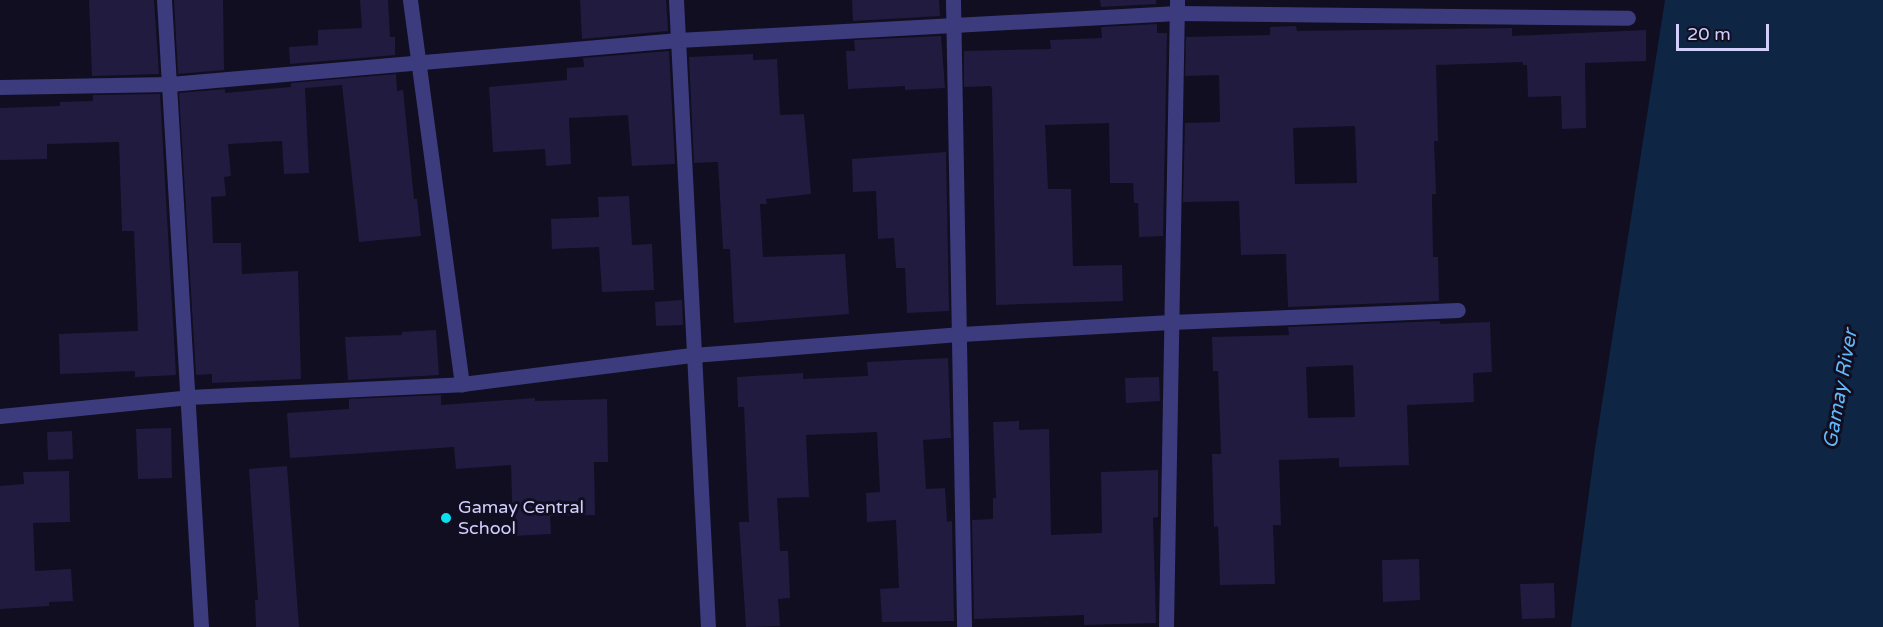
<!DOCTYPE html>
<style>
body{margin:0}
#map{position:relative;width:1883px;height:627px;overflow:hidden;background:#100e20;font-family:"Varela Round",sans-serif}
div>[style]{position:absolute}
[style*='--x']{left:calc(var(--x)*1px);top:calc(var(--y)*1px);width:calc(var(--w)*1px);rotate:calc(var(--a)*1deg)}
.water>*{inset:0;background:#0e2544}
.building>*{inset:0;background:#211b40}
.minor>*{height:15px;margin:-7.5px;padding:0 7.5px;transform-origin:7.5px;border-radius:7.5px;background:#3b3b7d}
.dots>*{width:16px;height:16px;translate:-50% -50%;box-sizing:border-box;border:3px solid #100e20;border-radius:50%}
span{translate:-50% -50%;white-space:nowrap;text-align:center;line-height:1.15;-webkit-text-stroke:6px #100e20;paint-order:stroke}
.poi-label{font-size:18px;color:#d2cffd}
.left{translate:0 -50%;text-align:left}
.water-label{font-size:20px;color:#61b9f9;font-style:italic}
.scale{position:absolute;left:1676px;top:24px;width:93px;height:27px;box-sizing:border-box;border:3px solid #d2cffd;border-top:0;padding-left:8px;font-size:18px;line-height:21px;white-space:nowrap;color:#d2cffd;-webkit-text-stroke:4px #100e20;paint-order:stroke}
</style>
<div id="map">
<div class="water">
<i style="clip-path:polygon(1665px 0,1883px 0,1883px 627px,1571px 627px,1595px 448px)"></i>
</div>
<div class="building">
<i style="clip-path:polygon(89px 0,154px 0,159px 74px,92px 76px)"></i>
<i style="clip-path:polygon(174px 0,223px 0,224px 70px,178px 74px)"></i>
<i style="clip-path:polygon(360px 0,388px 0,390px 37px,395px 37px,395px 55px,290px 64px,289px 47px,318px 45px,318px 30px,362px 28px)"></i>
<i style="clip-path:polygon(580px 0,666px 0,668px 31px,582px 39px)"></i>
<i style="clip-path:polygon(852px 0,939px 0,940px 16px,853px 21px)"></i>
<i style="clip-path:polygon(1100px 0,1156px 0,1156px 4px,1101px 7px)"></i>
<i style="clip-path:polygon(1157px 24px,1157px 33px,1167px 33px,1163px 236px,1139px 237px,1138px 203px,1134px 203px,1133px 183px,1110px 183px,1109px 123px,1045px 125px,1048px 189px,1071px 189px,1073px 266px,1122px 265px,1123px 301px,996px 305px,992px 88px,990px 86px,964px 87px,964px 51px,1051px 49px,1050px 40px,1102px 38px,1101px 27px)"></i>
<i style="clip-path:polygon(evenodd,1296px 26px,1297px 31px,1512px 28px,1512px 36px,1646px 30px,1646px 61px,1585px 63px,1586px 128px,1562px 129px,1561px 96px,1528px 97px,1527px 65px,1523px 65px,1523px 62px,1436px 65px,1438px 141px,1434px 141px,1436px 194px,1432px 194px,1433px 257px,1438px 257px,1439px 301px,1288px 307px,1286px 254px,1241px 255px,1239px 201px,1183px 202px,1185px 123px,1220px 122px,1219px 75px,1185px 76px,1186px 37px,1270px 35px,1270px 27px,1296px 26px,1355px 126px,1357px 183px,1295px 184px,1293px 128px,1355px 126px)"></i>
<i style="clip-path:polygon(941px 36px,945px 88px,905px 90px,905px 86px,848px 89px,846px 51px,855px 51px,854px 40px)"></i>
<i style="clip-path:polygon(669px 51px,675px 164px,632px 166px,628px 115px,569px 118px,571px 164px,546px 166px,545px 149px,493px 152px,489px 87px,567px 80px,567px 68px,584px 67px,583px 58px)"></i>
<i style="clip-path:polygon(753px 54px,753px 60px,777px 59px,780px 115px,804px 114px,811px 194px,766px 199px,767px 204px,760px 204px,763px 257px,845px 254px,849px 314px,734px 323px,730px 249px,723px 249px,718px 162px,694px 163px,689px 57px)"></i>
<i style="clip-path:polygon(396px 74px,397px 91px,403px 90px,414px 199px,417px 199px,421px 236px,359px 242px,342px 85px,305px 88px,309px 173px,284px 174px,282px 141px,228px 144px,231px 176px,224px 177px,226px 196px,211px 197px,213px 243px,241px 243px,242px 274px,298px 271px,301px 379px,212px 383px,212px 374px,196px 375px,179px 93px,225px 89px,225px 93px,291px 87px,291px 83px)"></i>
<i style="clip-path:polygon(160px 94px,176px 375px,135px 377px,135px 371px,60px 374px,59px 334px,138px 331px,134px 231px,122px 231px,119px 142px,47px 144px,47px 159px,0 160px,0 108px,60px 106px,60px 102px,93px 101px,93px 95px)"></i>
<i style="clip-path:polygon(946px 152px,949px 311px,907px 313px,905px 268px,896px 268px,894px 238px,878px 239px,876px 191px,853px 192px,852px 159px)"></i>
<i style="clip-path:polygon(629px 196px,632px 245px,652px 244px,654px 290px,602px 292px,599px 247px,552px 249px,551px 219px,599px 217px,598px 197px)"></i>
<i style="clip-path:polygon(682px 300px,683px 325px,656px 326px,655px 302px)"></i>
<i style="clip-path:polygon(evenodd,1440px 321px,1440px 324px,1490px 322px,1492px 372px,1473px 373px,1474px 402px,1407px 405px,1409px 465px,1339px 467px,1339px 458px,1279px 460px,1281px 525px,1273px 525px,1275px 584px,1220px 585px,1218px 526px,1214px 527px,1212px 454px,1221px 454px,1218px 371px,1213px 371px,1212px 337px,1289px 335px,1288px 327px,1440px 321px,1353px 365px,1355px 417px,1308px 418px,1306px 367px,1353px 365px)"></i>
<i style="clip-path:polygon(436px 330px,439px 375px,348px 380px,345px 337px,402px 335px,402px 332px)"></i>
<i style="clip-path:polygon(948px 358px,951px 438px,923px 440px,926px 489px,945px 488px,947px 522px,952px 521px,954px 621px,882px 622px,880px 589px,899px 588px,896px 520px,867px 522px,866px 493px,880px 492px,877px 432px,806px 435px,809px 497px,777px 498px,780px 551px,788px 551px,790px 598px,778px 599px,780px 626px,746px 627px,739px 522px,749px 522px,744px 407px,738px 407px,737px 377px,803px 373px,803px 379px,868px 376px,867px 362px)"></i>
<i style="clip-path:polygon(1159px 377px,1160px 401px,1126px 403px,1125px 378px)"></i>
<i style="clip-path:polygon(441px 395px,441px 405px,535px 398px,535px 401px,607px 399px,608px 462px,594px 462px,595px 515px,550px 516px,551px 534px,513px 536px,511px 465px,456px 469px,454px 447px,290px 458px,287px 413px,349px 409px,349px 399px)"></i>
<i style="clip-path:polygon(1019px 421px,1019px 430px,1049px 429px,1051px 535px,1102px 533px,1101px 472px,1158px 470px,1158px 517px,1153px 518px,1156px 623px,1084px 625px,1084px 615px,974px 619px,972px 520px,993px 519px,993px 498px,996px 498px,993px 422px)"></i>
<i style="clip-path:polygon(171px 428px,172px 478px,138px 479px,136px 429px)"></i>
<i style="clip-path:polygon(72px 431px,73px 459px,48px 460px,47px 432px)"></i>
<i style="clip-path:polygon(287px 466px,299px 627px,256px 627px,255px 600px,258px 600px,249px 469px)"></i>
<i style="clip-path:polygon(69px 471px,70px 522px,33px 523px,35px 571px,71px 569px,73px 601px,49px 602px,49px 606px,0 609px,0 486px,24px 484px,23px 472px)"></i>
<i style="clip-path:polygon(1419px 559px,1420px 600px,1383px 602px,1382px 560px)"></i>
<i style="clip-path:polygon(1554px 583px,1555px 618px,1522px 619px,1520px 584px)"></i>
</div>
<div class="minor">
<i style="--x:164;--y:0;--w:628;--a:86.62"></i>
<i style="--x:410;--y:0;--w:388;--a:82.3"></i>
<i style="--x:676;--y:0;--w:628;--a:87.08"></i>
<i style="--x:953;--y:0;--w:627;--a:88.99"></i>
<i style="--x:0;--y:87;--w:170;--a:-1"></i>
<i style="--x:170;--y:84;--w:510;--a:-4.95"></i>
<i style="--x:678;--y:40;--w:500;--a:-3.1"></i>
<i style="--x:1177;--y:13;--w:451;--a:0.6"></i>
<i style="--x:0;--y:416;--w:190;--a:-5.7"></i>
<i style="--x:189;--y:397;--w:273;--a:-2.7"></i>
<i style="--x:462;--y:384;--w:233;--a:-7.2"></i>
<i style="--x:693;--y:355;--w:269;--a:-4.5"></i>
<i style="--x:961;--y:334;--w:210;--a:-3.3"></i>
<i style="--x:1171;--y:322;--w:287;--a:-2.4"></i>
<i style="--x:1166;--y:627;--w:627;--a:-88.99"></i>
</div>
<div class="dots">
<i style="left:446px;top:518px;background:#0ae1ee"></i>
</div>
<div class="poi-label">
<span class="left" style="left:458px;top:518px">Gamay Central<br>School</span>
</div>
<div class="water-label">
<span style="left:1841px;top:389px;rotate:-80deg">Gamay River</span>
</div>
<div class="scale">20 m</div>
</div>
